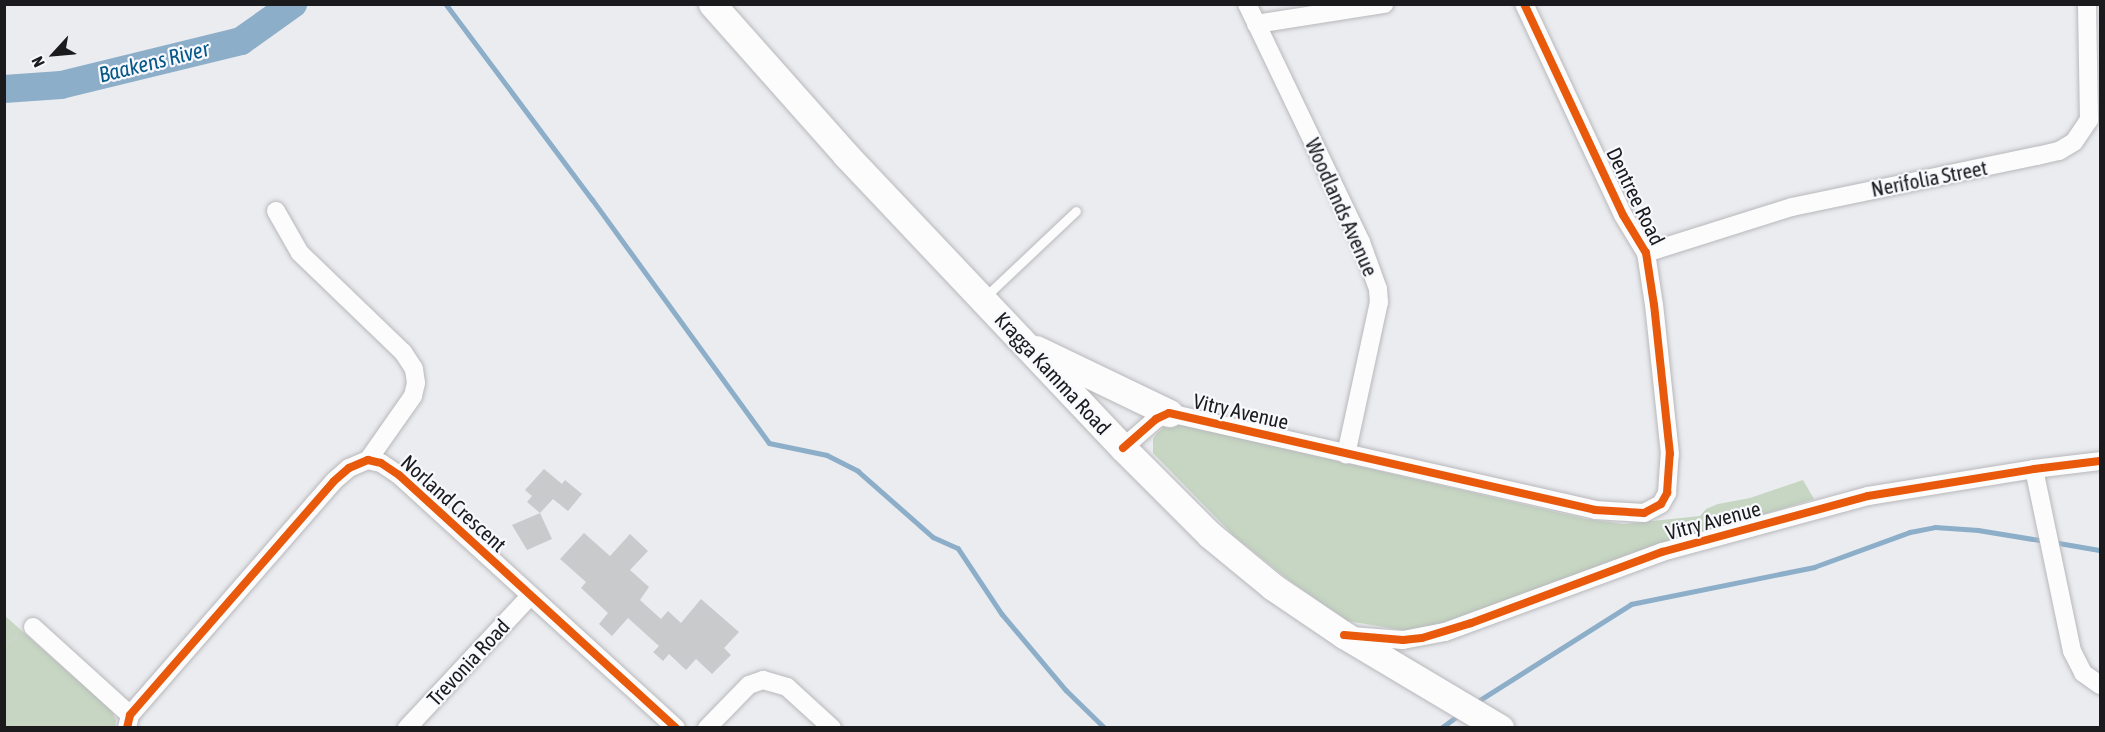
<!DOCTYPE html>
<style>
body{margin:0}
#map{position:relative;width:2105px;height:732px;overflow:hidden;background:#ebecf0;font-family:"Asap Condensed",sans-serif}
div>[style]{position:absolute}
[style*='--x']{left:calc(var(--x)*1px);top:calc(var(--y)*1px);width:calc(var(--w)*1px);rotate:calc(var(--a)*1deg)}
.green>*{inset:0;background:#c6d6c2}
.stream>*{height:4.5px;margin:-2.25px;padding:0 2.25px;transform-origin:2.25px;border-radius:2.25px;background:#8daec9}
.river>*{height:28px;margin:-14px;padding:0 14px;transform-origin:14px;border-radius:14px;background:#8daec9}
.building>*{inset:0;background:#c9cacc}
.path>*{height:3px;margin-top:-1.5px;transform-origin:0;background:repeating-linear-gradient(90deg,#d2d2d3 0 3px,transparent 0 6px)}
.roads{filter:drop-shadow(0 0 2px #b8b8bb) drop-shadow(0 0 2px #b8b8bb)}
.service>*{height:9px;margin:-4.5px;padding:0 4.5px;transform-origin:4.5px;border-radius:4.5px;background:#fcfcfd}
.minor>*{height:18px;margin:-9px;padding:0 9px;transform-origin:9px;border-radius:9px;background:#fcfcfd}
.secondary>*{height:27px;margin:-13.5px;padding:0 13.5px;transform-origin:13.5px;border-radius:13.5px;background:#fcfcfd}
.cycleway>*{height:8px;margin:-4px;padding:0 4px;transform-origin:4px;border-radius:4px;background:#e8590c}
span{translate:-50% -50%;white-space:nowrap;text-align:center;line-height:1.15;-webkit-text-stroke:4.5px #f8f9fe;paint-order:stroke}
.street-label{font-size:21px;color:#1b1b1d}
.water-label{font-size:22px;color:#065889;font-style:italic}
.frame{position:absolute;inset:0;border:6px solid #1b1b1d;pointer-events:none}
.north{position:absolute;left:24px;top:24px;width:60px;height:60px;-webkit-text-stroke:4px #f8f9fe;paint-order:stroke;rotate:244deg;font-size:16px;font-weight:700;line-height:24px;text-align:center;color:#1b1b1d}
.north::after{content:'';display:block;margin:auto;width:21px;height:27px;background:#1b1b1d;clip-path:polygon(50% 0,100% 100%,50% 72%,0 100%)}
</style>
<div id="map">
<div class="green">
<i style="clip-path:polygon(1175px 423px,1586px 519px,1624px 524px,1700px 516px,1706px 509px,1718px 504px,1750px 498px,1803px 480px,1814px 499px,1633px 554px,1432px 629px,1407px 631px,1348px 621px,1290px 581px,1234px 536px,1153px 453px,1153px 439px,1157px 433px,1167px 425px)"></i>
<i style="clip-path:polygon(4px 615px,112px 711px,116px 720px,115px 727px,5px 727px)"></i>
</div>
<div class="stream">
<i style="--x:446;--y:4;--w:244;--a:53.2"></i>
<i style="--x:592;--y:199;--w:301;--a:54"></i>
<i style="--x:769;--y:443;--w:59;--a:11.7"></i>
<i style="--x:827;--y:455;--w:35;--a:27"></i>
<i style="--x:858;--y:471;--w:100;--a:41.3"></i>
<i style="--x:933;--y:537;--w:27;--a:24"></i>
<i style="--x:958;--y:548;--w:79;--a:56.3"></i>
<i style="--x:1002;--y:614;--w:99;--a:49.9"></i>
<i style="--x:1066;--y:690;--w:54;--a:44.3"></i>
<i style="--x:2053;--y:542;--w:48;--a:9.7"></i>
<i style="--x:1480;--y:700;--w:179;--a:-32.4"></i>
<i style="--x:1631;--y:604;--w:187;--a:-11.4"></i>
<i style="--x:1814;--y:567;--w:102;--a:-20"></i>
<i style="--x:1910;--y:532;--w:25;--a:-11"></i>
<i style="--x:1935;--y:527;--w:43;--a:4"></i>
<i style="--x:1978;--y:530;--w:68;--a:9.3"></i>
<i style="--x:1441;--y:728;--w:19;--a:-36"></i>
</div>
<div class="river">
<i style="--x:4;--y:89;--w:57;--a:-4"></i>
<i style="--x:61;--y:85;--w:185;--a:-13.7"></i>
<i style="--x:241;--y:41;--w:64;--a:-35.4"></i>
</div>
<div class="building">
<i style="clip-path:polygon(544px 469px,562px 484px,565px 480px,582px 494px,568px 511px,553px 499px,540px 513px,552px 539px,527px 550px,512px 525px,540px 513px,527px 502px,532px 496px,525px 490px)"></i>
<i style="clip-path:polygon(584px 533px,610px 556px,630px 534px,648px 551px,630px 570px,649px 587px,640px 600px,661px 619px,668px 611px,681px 623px,701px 599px,739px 632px,724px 648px,731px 655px,712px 674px,696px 659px,686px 670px,669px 654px,663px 661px,653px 652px,659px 646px,628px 618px,612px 636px,599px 624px,608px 613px,581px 588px,586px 582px,560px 559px)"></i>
</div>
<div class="path">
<i style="--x:4;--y:644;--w:17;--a:-28"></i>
</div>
<div class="roads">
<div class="service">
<i style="--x:985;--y:297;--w:125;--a:-43.4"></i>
</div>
<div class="minor">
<i style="--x:1247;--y:4;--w:264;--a:64.4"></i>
<i style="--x:1361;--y:242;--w:50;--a:70.1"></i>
<i style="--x:1378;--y:289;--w:13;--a:86"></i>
<i style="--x:1379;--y:302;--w:156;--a:102.2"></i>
<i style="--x:1256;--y:24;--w:130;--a:-8.9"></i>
<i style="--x:276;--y:211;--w:48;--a:60.3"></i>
<i style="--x:300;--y:253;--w:143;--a:43.9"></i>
<i style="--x:403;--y:352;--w:20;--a:57"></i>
<i style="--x:414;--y:369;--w:14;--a:82"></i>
<i style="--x:416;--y:383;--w:13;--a:103"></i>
<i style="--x:413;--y:396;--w:78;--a:125.1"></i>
<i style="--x:1646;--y:253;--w:153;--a:-17.5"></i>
<i style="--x:1792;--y:207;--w:250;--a:-11.8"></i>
<i style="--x:2037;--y:156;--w:23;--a:-13"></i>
<i style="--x:2059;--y:151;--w:17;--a:-31"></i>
<i style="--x:2074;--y:142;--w:27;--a:-56"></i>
<i style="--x:2089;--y:120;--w:116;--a:-91"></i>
<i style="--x:1123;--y:448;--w:44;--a:-41.3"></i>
<i style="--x:1156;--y:419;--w:14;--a:-25"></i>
<i style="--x:1169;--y:413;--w:437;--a:12.8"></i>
<i style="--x:1595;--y:510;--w:49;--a:3.5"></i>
<i style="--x:1644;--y:513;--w:19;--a:-28"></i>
<i style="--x:1661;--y:504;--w:13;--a:-61"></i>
<i style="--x:1667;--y:493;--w:39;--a:-86"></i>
<i style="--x:1670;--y:454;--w:150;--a:-96.1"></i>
<i style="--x:1654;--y:305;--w:53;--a:-98.7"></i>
<i style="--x:1646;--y:253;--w:44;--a:-121.2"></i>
<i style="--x:1623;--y:215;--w:233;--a:-115.1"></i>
<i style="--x:2034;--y:469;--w:186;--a:78.2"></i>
<i style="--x:2072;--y:651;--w:25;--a:63"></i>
<i style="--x:2083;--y:673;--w:21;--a:35"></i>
<i style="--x:33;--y:627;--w:131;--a:42.2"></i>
<i style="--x:1351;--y:636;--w:52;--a:4.4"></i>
<i style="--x:1403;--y:640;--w:43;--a:-10.8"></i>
<i style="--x:1445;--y:632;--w:231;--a:-20.2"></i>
<i style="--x:1662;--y:552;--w:213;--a:-15.2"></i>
<i style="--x:1868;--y:496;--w:168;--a:-9.2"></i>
<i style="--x:2034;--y:469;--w:66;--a:-6.9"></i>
<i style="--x:127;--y:728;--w:13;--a:-77"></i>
<i style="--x:130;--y:715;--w:310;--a:-48.9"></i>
<i style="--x:334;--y:481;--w:20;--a:-41"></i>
<i style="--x:349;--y:468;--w:21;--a:-23"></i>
<i style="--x:368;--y:460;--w:13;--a:13"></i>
<i style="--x:381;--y:463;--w:22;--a:34"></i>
<i style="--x:399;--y:475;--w:375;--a:42.4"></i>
<i style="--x:407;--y:728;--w:180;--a:-47"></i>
<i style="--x:707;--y:728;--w:60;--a:-45.7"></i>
<i style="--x:749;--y:685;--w:15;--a:-20"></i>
<i style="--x:763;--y:680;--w:25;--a:16"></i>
<i style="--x:787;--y:687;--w:61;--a:42.3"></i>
</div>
<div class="secondary">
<i style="--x:712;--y:4;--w:202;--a:48.4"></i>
<i style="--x:846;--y:155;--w:403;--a:46.6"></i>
<i style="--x:1123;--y:448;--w:123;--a:45"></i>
<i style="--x:1210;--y:535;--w:82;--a:39.5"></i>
<i style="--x:1273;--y:587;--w:86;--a:34.1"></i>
<i style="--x:1344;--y:635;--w:182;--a:30.8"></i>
<i style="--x:1036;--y:349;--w:148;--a:25.7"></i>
</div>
</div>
<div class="cycleway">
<i style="--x:1123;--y:448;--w:44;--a:-41.3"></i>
<i style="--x:1156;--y:419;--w:14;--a:-25"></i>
<i style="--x:1169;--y:413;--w:437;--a:12.8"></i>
<i style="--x:1595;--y:510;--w:49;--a:3.5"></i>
<i style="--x:1644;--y:513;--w:19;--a:-28"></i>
<i style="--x:1661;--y:504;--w:13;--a:-61"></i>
<i style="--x:1667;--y:493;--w:39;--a:-86"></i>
<i style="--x:1670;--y:454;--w:150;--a:-96.1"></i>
<i style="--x:1654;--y:305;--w:53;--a:-98.7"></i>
<i style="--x:1646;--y:253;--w:44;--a:-121.2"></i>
<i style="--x:1623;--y:215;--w:233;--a:-115.1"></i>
<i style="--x:1344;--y:635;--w:59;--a:4.8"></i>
<i style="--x:1403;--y:640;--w:19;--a:-6"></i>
<i style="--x:1422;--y:638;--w:51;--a:-17"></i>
<i style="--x:1471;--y:623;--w:204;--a:-20.4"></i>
<i style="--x:1662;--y:552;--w:213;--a:-15.2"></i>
<i style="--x:1868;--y:496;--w:168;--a:-9.2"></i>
<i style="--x:2034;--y:469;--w:66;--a:-6.9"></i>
<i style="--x:127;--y:728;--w:13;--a:-77"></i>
<i style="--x:130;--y:715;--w:310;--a:-48.9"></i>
<i style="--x:334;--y:481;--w:20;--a:-41"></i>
<i style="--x:349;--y:468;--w:21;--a:-23"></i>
<i style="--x:368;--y:460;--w:13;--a:13"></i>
<i style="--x:381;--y:463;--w:22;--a:34"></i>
<i style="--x:399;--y:475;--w:375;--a:42.4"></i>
</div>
<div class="street-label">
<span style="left:1929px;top:178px;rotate:-11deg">Nerifolia Street</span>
<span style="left:1636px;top:196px;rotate:64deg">Dentree Road</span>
<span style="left:1342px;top:207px;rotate:66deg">Woodlands Avenue</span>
<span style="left:1053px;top:373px;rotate:47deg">Kragga Kamma Road</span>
<span style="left:1241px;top:411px;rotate:13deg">Vitry Avenue</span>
<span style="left:454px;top:503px;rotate:42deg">Norland Crescent</span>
<span style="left:1713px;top:520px;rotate:-15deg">Vitry Avenue</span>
<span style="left:468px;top:662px;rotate:-47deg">Trevonia Road</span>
</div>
<div class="water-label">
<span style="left:154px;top:62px;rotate:-14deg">Baakens River</span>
</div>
<div class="frame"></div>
<div class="north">N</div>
</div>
